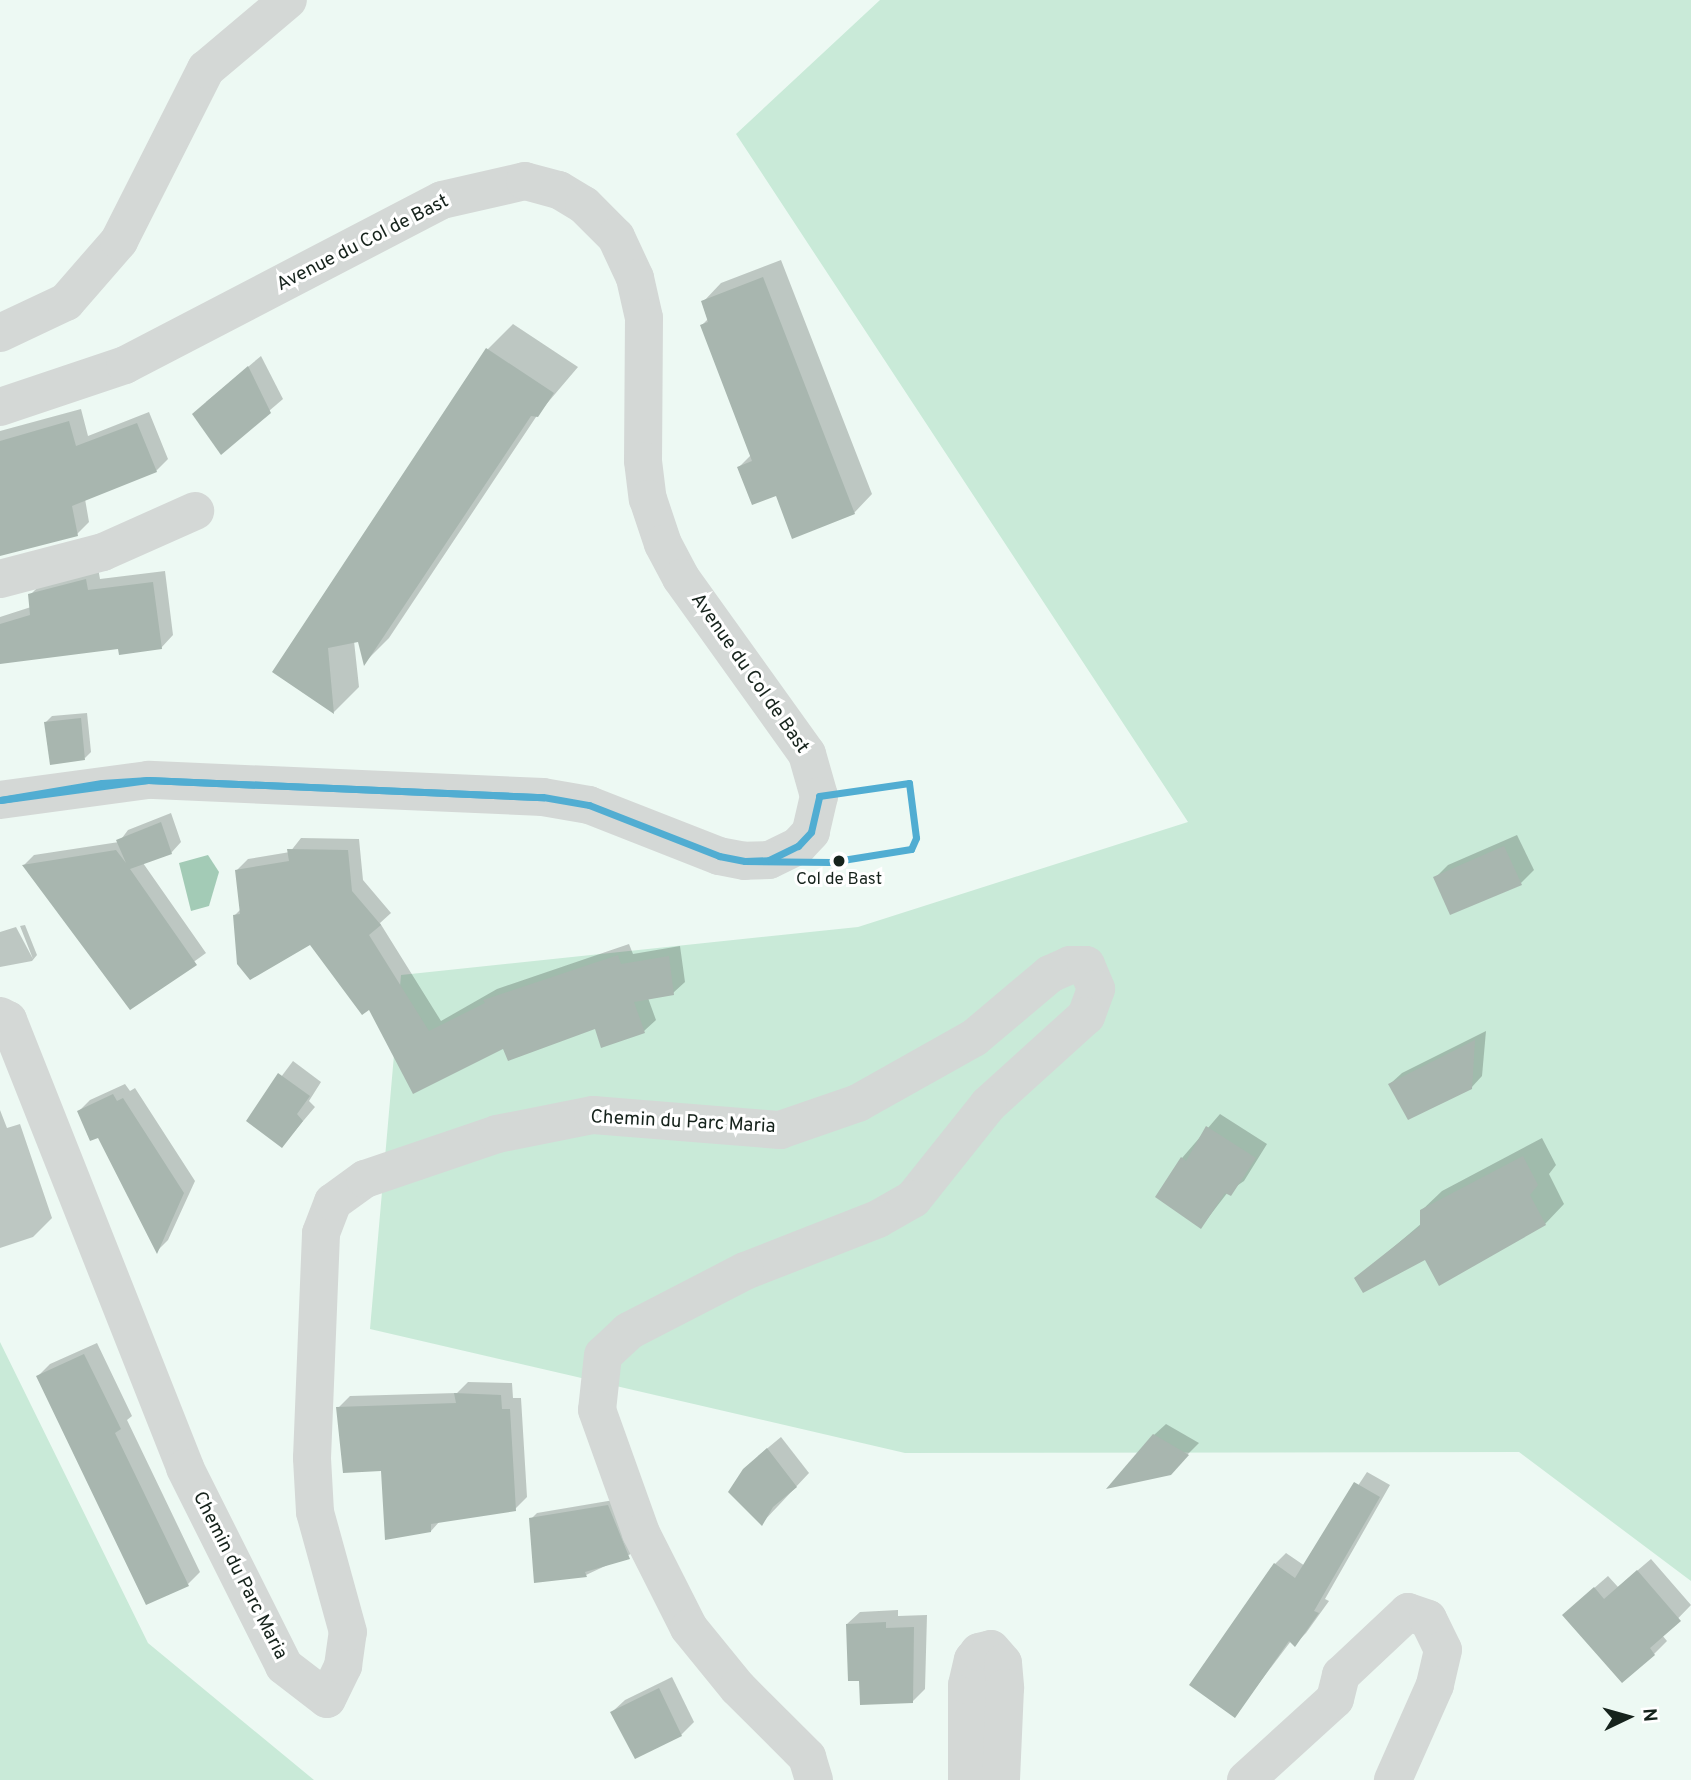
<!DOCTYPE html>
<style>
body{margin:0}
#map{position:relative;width:1691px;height:1780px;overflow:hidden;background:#edf9f3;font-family:Overpass,sans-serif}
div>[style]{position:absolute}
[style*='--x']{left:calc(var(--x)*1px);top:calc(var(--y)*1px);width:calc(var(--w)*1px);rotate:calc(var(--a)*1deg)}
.green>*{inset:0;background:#c9ead8}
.water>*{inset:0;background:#a3cbb6}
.shadow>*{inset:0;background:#0003}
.building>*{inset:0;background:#a8b6af}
.minor>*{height:38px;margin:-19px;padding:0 19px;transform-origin:19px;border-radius:19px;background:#d4d8d6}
.bus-1>*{height:7px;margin:-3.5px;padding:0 3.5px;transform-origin:3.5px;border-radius:3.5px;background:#51add2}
.dots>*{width:19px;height:19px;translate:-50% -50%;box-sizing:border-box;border:4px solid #fff;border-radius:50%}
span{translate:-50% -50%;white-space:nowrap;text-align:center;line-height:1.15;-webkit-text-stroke:6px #fff;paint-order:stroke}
.bus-label{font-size:17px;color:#16231c}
.street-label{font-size:19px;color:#16231c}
.north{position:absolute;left:1593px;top:1682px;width:70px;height:70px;-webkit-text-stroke:5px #fff;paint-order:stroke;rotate:85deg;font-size:19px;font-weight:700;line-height:28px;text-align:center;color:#16231c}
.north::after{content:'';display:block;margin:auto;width:24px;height:32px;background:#16231c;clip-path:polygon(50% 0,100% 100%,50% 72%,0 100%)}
</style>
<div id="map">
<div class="green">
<i style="clip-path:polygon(880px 0,1691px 0,1691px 1581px,1519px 1452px,905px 1453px,370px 1329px,401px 975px,858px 927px,1188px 822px,736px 134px)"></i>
<i style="clip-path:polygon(0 1342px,148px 1643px,314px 1780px,0 1780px)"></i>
</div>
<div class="water">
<i style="clip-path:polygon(208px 855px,219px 872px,209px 906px,191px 911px,179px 863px)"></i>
</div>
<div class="shadow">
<i style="clip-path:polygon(781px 260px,872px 494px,854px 513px,777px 494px,739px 467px,752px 454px,702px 325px,709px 318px,703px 302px,721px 283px)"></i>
<i style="clip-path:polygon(513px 324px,578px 367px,538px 414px,389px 638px,365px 662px,360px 640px,354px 641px,359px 687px,334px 712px,274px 672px,488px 349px)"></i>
<i style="clip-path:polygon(261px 356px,283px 399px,221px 452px,206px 402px)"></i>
<i style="clip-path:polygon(81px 409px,88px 436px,149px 412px,168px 459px,156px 471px,85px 499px,89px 522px,77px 534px,0 553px,0 431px)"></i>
<i style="clip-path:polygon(98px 568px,100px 579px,165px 571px,173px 635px,161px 648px,119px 648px,0 662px,0 617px,31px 607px,30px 595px,42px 583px)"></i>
<i style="clip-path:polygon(87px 713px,91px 752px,85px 758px,46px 722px,52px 716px)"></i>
<i style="clip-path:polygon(171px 813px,181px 842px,171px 853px,143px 863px,206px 953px,131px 1007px,24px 865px,34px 855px,119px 842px,128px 830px)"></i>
<i style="clip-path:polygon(1517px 835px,1534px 870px,1521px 883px,1435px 878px,1448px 865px)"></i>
<i style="clip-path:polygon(301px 838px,359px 839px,363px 880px,391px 913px,380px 923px,441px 1021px,497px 989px,629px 944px,633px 954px,680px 946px,685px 982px,673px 993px,648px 998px,656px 1020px,644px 1031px,602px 1046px,596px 1027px,504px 1046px,414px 1091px,369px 1008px,310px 943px,234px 916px,241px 909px,237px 870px,248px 859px,290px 852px)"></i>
<i style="clip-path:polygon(25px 925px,37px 955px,32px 961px,0 967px,0 932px,16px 927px,33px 959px,20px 926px)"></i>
<i style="clip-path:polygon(1486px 1031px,1482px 1076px,1471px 1088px,1390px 1084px,1402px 1073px)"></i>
<i style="clip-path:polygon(293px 1061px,321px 1082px,309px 1101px,315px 1107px,282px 1146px,248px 1121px)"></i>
<i style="clip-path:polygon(125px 1084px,130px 1091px,135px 1088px,195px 1181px,168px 1240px,157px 1251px,99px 1136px,79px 1111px,90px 1100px)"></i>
<i style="clip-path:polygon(0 1110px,7px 1128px,20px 1124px,52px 1218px,33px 1237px,0 1248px)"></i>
<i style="clip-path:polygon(1220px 1114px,1267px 1144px,1244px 1181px,1228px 1192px,1201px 1227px,1158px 1196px,1182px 1158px)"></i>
<i style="clip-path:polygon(1542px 1138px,1556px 1165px,1549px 1174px,1564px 1204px,1545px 1224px,1356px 1279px,1422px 1223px,1422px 1210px,1442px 1191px)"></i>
<i style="clip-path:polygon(97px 1343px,132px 1416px,127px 1420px,200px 1572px,188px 1584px,38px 1376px,50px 1364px)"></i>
<i style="clip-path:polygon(468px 1382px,512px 1383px,513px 1398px,521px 1398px,527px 1497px,515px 1509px,440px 1521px,431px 1531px,338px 1408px,350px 1396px,457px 1393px)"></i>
<i style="clip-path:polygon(1166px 1424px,1199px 1443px,1178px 1464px,1154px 1435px)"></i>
<i style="clip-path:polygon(781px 1437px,809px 1473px,762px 1523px,758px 1456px)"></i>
<i style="clip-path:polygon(1367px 1472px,1390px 1485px,1325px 1599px,1329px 1601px,1306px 1633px,1295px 1644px,1291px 1641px,1235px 1715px,1275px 1564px,1286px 1553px,1305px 1566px)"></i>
<i style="clip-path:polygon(614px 1500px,635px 1552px,586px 1575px,531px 1519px,537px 1513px)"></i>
<i style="clip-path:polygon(1651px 1559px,1691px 1605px,1662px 1635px,1667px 1641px,1654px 1654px,1577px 1603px,1608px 1576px,1618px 1587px)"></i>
<i style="clip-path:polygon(898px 1610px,898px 1616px,927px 1615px,925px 1689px,912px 1702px,861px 1679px,847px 1624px,860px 1612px)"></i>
<i style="clip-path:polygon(672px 1677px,694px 1722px,681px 1735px,612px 1712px,625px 1700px)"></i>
</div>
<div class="building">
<i style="clip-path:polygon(763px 277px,855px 514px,792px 539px,776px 496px,752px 505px,737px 467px,752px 461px,700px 325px,708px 322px,701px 301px)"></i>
<i style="clip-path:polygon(486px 348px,554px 393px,538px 417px,531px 416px,364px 666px,358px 642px,328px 648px,334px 714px,272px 672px)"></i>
<i style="clip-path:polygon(248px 366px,271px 413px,221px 455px,192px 414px)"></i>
<i style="clip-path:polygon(69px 421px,76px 446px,137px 423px,157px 472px,72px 506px,78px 536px,0 556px,0 441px)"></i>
<i style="clip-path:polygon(86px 579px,88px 590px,153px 582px,162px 649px,119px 655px,118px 649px,0 664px,0 624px,30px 615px,28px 594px)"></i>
<i style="clip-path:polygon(81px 718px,85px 760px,50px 765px,44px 722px)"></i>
<i style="clip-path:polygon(161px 822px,172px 854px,130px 869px,197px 965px,130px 1010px,22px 865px,116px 850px,126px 863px,116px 840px)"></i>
<i style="clip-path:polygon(1504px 846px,1522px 885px,1450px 915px,1433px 877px)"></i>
<i style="clip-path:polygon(287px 849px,348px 850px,352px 891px,381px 925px,369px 935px,429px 1031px,485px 1003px,483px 1000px,618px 955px,621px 964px,669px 956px,674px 995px,634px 1002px,645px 1033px,601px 1048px,595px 1029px,508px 1061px,503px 1049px,413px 1094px,369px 1010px,362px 1015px,310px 945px,250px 980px,237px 964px,233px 915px,240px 914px,235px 870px,289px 861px)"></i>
<i style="clip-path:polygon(1475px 1040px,1472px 1089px,1408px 1120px,1388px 1084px)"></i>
<i style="clip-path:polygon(278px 1073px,310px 1096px,297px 1114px,303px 1121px,282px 1148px,246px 1121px)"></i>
<i style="clip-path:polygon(113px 1094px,117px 1101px,123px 1098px,184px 1193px,157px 1254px,98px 1138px,90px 1141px,77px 1111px)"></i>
<i style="clip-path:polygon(1206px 1126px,1256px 1158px,1231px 1196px,1225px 1193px,1201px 1229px,1155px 1197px,1181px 1157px,1186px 1161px)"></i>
<i style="clip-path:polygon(1523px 1156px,1538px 1185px,1530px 1195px,1546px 1225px,1439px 1286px,1425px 1260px,1363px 1293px,1354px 1278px,1420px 1226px,1420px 1210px)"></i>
<i style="clip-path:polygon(84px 1354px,121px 1429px,115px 1433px,189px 1586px,146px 1605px,36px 1376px)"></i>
<i style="clip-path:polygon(454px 1393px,501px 1395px,502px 1409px,510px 1409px,516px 1511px,431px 1524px,431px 1532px,385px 1540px,381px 1471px,343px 1473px,336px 1407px,456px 1403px)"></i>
<i style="clip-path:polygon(1153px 1434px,1189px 1455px,1171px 1475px,1106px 1489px)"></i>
<i style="clip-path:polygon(767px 1448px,797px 1487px,773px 1507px,762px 1526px,728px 1492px,743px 1469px)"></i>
<i style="clip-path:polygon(1354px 1482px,1380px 1497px,1314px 1611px,1319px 1613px,1295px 1647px,1289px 1641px,1235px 1718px,1189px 1685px,1274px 1563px,1295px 1578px)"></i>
<i style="clip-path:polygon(608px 1505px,630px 1559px,585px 1572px,587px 1577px,534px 1583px,529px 1518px)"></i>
<i style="clip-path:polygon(1637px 1570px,1681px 1621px,1650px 1648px,1655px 1655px,1622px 1683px,1562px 1615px,1594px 1587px,1604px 1599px)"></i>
<i style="clip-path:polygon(886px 1622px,886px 1628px,914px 1627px,913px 1703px,860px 1705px,859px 1681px,848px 1681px,846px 1624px)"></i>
<i style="clip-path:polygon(659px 1688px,682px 1736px,635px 1759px,610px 1712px)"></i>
</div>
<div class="minor">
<i style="--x:0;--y:333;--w:73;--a:-25.2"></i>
<i style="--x:66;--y:302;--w:81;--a:-49"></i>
<i style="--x:119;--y:241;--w:193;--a:-63.2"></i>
<i style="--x:206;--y:69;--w:107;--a:-40.1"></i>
<i style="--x:0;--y:407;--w:132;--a:-18.6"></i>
<i style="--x:125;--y:365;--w:357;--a:-27.5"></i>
<i style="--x:442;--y:200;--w:85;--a:-12.9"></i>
<i style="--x:525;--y:181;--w:35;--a:15"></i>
<i style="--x:559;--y:190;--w:29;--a:31"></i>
<i style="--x:584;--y:205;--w:45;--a:45"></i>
<i style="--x:616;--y:237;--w:45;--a:65.1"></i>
<i style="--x:635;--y:278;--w:41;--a:77.3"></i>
<i style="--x:644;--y:318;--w:143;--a:90.4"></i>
<i style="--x:643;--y:461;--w:38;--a:83"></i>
<i style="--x:648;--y:499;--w:47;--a:71.6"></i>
<i style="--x:663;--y:544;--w:38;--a:62"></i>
<i style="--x:681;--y:578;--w:216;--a:54.4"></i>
<i style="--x:807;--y:754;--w:44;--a:74.1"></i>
<i style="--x:819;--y:796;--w:37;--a:103"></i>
<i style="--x:811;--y:832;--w:19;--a:133"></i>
<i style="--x:798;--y:846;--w:32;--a:154"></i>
<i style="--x:769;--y:860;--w:24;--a:178"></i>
<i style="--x:745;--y:861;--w:26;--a:-169"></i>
<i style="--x:719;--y:856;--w:140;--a:-158.6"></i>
<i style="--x:589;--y:805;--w:47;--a:-170.1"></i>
<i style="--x:543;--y:797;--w:395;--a:-177.5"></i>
<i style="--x:148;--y:780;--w:149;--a:172.3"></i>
<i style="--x:0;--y:579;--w:106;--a:-14.7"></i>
<i style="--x:103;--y:552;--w:101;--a:-24"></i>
<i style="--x:0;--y:1016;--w:9;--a:27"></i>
<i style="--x:8;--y:1020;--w:482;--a:68.4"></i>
<i style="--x:185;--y:1468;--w:221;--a:63.4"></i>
<i style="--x:284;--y:1666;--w:54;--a:37.5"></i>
<i style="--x:327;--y:1699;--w:37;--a:-64"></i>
<i style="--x:343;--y:1666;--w:34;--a:-82"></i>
<i style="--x:348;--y:1632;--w:124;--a:-105.4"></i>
<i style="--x:315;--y:1512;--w:54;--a:-93.2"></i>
<i style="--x:312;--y:1458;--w:225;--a:-87.7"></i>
<i style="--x:321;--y:1233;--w:33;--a:-69"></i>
<i style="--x:333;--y:1202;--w:39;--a:-36"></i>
<i style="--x:365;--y:1179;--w:139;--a:-18.8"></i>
<i style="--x:497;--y:1134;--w:98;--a:-11.2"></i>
<i style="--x:593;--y:1115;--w:188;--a:4.6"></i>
<i style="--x:780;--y:1130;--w:83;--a:-19.1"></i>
<i style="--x:858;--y:1103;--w:133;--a:-29.3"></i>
<i style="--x:974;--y:1038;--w:99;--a:-40.1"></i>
<i style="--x:1050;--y:974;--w:22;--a:-24"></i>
<i style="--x:1070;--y:965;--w:16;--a:0"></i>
<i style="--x:1086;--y:965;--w:26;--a:67"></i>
<i style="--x:1096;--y:989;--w:29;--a:110"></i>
<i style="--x:1086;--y:1016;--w:132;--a:137.8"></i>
<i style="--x:988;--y:1105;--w:120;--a:128.6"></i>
<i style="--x:913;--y:1199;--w:40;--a:150.3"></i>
<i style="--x:878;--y:1219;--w:143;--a:158.6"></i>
<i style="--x:745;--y:1271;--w:131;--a:152.7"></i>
<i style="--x:629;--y:1331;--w:35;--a:137"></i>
<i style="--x:603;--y:1355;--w:55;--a:96.2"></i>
<i style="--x:597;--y:1410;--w:131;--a:70.3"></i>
<i style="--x:641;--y:1533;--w:106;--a:63.2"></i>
<i style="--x:689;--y:1628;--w:77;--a:50.8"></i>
<i style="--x:738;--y:1688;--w:98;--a:45"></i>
<i style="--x:807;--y:1757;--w:24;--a:73"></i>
<i style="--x:967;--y:1780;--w:95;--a:-90"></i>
<i style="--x:967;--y:1685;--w:26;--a:-77"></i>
<i style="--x:973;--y:1660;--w:10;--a:-53"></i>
<i style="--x:979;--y:1652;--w:12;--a:-14"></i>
<i style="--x:991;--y:1649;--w:18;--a:49"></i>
<i style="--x:1003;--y:1663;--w:25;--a:85"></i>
<i style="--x:1005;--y:1688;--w:92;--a:92.5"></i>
<i style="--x:1246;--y:1780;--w:120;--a:-42.3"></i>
<i style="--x:1335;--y:1699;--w:25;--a:-76"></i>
<i style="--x:1341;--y:1675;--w:92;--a:-43.2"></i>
<i style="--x:1408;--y:1612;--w:21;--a:19"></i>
<i style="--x:1428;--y:1619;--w:34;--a:64"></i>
<i style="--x:1443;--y:1650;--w:36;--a:103"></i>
<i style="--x:1435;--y:1685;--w:104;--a:113.9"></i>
</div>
<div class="bus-1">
<i style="--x:148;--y:780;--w:395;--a:2.5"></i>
<i style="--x:148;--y:780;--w:395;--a:2.5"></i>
<i style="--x:148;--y:780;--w:149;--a:172.3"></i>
<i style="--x:0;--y:800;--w:103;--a:-9.5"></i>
<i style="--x:102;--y:783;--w:46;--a:-3.7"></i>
<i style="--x:909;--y:783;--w:55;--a:82.7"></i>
<i style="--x:916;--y:838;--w:12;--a:114"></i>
<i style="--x:911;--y:849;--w:82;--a:170.9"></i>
<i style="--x:830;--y:862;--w:85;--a:-179.3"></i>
<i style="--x:745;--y:861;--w:24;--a:-2"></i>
<i style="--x:769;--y:860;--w:32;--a:-26"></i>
<i style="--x:798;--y:846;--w:19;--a:-47"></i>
<i style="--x:811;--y:832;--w:37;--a:-77"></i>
<i style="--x:819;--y:796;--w:91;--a:-8.2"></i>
<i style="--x:543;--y:797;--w:47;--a:9.9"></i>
<i style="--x:589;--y:805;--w:140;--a:21.4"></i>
<i style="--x:719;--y:856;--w:26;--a:11"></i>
</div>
<div class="dots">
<i style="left:839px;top:861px;background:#16231c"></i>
</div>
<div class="bus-label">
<span style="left:839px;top:881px">Col de Bast</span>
</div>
<div class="street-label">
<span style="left:363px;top:244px;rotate:-27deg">Avenue du Col de Bast</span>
<span style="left:749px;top:674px;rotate:55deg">Avenue du Col de Bast</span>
<span style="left:683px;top:1123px;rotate:3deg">Chemin du Parc Maria</span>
<span style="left:239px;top:1576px;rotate:63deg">Chemin du Parc Maria</span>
</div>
<div class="north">N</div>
</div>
